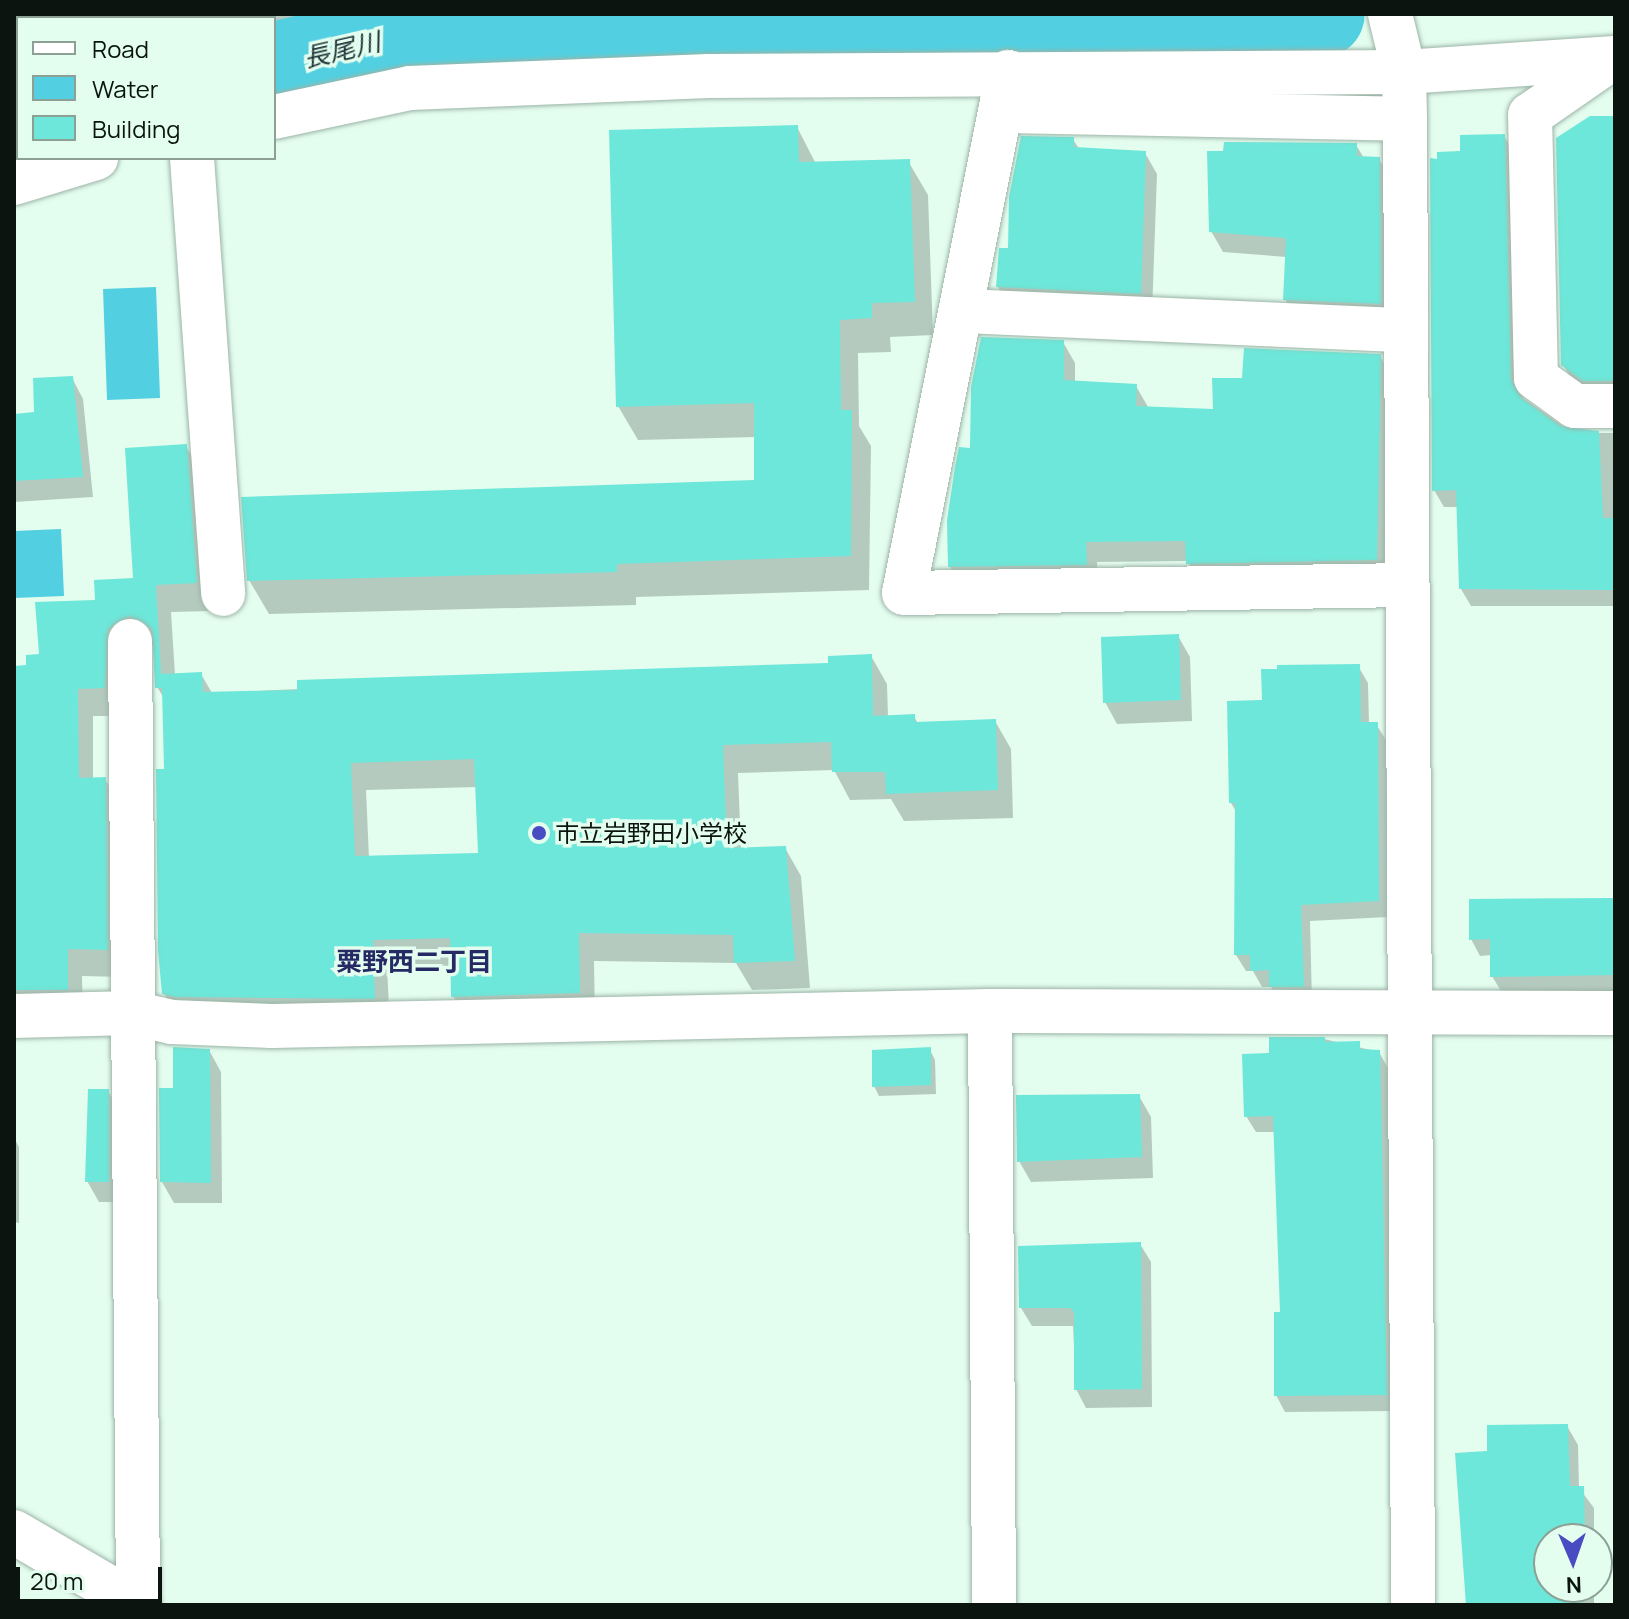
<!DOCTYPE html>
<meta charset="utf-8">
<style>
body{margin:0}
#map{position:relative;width:1629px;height:1619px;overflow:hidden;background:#e3fdef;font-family:Manrope,"Noto Sans JP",sans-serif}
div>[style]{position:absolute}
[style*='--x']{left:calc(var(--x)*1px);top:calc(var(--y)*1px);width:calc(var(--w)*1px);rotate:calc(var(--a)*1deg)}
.water>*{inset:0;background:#52d0e1}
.shadow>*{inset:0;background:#0003}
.river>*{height:88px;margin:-44px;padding:0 44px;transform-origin:44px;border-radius:44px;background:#52d0e1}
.building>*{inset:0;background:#6de7d9}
.roads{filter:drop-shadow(0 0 2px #9cb4a7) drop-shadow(0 0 2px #9cb4a7)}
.minor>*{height:44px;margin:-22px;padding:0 22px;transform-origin:22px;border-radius:22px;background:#fff}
.dots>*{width:22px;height:22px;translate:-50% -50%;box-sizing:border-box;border:4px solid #e3fdef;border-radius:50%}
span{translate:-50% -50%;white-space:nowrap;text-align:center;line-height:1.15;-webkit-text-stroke:7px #e3fdef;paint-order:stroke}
.poi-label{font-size:24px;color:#0b140f}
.left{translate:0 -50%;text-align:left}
.water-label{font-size:26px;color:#1d3336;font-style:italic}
.neighbourhood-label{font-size:26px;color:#262a64;font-weight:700}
.frame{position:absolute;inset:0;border:16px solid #0b140f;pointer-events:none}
.legend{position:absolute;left:16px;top:16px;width:260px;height:144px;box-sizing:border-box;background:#e3fdef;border:2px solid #8da095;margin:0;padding:10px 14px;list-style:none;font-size:24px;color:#0b140f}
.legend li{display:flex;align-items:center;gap:16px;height:40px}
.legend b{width:40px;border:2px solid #8da095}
.north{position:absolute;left:1533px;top:1523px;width:80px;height:80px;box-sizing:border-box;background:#e3fdef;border:2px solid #8da095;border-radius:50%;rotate:178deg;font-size:22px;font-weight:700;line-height:32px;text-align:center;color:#0b140f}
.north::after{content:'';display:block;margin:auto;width:28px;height:36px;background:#484bc1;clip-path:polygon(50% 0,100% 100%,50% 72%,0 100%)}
.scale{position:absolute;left:16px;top:1567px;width:146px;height:36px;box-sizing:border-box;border:4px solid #0b140f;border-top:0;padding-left:10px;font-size:24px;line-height:28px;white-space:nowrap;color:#0b140f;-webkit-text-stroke:6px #e3fdef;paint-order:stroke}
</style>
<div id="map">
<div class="water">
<i style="clip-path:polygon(156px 287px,160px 398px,107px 400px,103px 289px)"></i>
<i style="clip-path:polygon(61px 529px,64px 596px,14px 598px,14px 531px)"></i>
</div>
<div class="shadow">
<i style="clip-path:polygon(108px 14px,442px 14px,367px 42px,354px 21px,274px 47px,274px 18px,107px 18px)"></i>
<i style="clip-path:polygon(471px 14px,492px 14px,473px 18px)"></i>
<i style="clip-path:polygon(1615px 118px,1615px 403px,1576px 388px,1563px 364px)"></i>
<i style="clip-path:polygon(797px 127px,816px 164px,908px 161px,928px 195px,933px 335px,890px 337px,891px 352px,858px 353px,859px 426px,871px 446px,869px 590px,636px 597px,636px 605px,269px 614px,249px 580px,756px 482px,756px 437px,638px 440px,618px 406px)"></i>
<i style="clip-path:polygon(1504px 136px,1514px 153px,1523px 398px,1573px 433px,1615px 433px,1615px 606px,1471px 606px,1461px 589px,1458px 507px,1444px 507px,1434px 490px,1462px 153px)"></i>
<i style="clip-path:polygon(1073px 139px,1079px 149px,1145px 153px,1157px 174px,1152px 314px,1010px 308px,998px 287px)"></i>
<i style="clip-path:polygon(1356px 145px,1364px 158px,1379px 159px,1391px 180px,1392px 324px,1297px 320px,1285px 299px,1287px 257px,1223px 252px,1211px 231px)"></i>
<i style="clip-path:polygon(1063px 342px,1075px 363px,1075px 383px,1136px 386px,1148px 407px,1215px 411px,1244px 380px,1380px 356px,1392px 377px,1387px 581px,1200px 584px,1188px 561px,1097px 562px,1098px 585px,962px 587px,950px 567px,972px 450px)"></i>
<i style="clip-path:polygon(72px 378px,83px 399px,93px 497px,14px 502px,14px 416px,36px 414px)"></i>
<i style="clip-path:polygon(evenodd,186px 446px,202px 474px,212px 611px,171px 612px,175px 675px,201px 674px,212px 693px,831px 665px,871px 656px,887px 684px,888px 717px,914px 716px,918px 724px,995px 721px,1011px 749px,1013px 818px,904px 821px,891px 799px,850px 800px,834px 770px,738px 773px,741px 849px,785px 848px,801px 876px,810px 988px,752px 990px,736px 963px,594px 961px,595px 1021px,470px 1024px,453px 996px,453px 966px,387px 967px,390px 1026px,180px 1022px,164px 993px,164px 698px,157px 687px,155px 648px,146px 643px,120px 716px,93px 716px,93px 779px,105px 779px,121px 807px,122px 977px,82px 976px,83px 1017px,14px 1017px,14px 668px,28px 667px,97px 602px,135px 580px,186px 446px,477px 787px,480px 854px,369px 858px,366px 790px,477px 787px)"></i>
<i style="clip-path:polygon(1178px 636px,1190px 657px,1192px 721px,1117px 724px,1105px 702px)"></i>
<i style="clip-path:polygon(1358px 666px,1368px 683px,1369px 724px,1376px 724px,1386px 740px,1388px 917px,1310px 921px,1312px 1003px,1281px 1003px,1271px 987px,1262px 987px,1253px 971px,1246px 971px,1236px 955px,1237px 813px,1231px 803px,1264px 702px)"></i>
<i style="clip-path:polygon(1615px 900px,1615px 992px,1502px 993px,1492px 976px,1492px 955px,1480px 956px,1471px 939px)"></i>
<i style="clip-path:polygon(1324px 1039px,1379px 1052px,1388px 1068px,1395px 1411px,1285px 1412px,1276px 1395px,1282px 1314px,1275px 1132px,1256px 1132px,1246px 1116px,1271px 1055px)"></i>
<i style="clip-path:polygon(209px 1050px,221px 1072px,222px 1203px,174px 1203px,162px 1182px,175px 1090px)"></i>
<i style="clip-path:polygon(930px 1050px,935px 1060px,936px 1094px,879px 1096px,874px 1086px)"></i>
<i style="clip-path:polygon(108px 1091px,120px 1112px,121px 1202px,99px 1202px,87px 1181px)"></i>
<i style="clip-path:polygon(1139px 1096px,1151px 1117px,1153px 1178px,1031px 1182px,1019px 1161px)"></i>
<i style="clip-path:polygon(14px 1138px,19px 1147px,19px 1223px,14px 1222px)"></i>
<i style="clip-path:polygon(1140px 1244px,1151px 1262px,1152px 1407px,1086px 1408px,1076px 1389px,1073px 1326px,1032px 1326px,1021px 1308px)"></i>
<i style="clip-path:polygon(1567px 1426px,1578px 1445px,1579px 1488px,1594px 1508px,1594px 1539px,1549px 1539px,1549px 1587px,1594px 1587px,1594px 1605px,1466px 1605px,1490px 1453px)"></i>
</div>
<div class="river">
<i style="--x:274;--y:66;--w:137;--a:-13.1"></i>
<i style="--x:407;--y:35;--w:914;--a:-1.32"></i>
<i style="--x:14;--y:136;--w:4;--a:-14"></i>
</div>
<div class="building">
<i style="clip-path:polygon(1590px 116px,1615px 116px,1615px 381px,1583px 381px,1561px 365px,1556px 138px)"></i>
<i style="clip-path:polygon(798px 125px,799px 162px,910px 159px,915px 302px,872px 303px,872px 318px,840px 320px,841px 410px,852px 410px,851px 556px,617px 564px,617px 572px,247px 581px,241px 497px,754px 480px,754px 403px,616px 407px,609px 130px)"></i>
<i style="clip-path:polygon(1505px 134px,1511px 379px,1521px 398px,1560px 426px,1599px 431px,1603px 518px,1615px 518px,1615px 590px,1459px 589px,1456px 490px,1432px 491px,1430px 158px,1437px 159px,1437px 152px,1460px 151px,1460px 135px)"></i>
<i style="clip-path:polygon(1021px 136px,1074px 137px,1074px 147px,1146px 151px,1141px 294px,996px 287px,999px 248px,1008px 248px,1009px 197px)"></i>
<i style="clip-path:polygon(1224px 142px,1357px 143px,1357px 156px,1380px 157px,1381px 304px,1283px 300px,1286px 238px,1209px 232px,1207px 151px,1223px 151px)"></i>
<i style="clip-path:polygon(981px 337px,1064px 340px,1064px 380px,1137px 384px,1136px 406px,1213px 409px,1212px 378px,1242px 378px,1244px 348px,1381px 354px,1377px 560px,1186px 564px,1185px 541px,1086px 542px,1087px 565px,948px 567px,947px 520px,955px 467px,959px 447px,970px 448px,971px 387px)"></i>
<i style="clip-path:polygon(73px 376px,83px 477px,14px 481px,14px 414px,34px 412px,33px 378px)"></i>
<i style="clip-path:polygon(evenodd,187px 444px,197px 583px,156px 585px,161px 674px,202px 672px,203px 692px,297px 690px,297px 680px,828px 663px,828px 656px,872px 654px,873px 716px,915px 714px,915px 722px,996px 719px,998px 790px,886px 794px,885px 772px,832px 772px,831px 742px,723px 745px,727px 848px,786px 846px,795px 961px,734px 963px,733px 935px,579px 933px,580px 993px,451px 997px,450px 938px,373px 940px,375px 999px,175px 997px,162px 994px,158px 950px,156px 769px,164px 769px,162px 688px,155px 688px,152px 629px,129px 616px,108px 629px,105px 688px,78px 689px,79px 778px,106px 777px,108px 950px,68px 949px,68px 990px,14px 990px,14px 666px,26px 665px,26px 655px,39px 654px,35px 602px,95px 600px,94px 580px,133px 578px,125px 448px,187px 444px,474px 759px,478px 853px,355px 856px,351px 763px,474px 759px)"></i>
<i style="clip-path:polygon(1179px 634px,1181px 700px,1103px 703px,1101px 637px)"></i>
<i style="clip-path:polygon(1360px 664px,1361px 722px,1378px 722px,1379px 901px,1301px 905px,1304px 987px,1269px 987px,1269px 970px,1250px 971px,1250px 955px,1234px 955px,1235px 803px,1229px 803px,1227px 701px,1262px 700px,1261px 669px,1277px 669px,1277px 665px)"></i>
<i style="clip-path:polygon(1615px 898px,1615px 975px,1490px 977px,1490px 939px,1469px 940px,1469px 899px)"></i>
<i style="clip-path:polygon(1269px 1037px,1325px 1037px,1325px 1042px,1360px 1041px,1360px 1049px,1380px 1050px,1387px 1395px,1274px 1396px,1274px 1312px,1280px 1312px,1273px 1116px,1244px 1117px,1242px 1054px,1269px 1053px)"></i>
<i style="clip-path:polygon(173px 1047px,210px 1049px,211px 1183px,160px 1182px,159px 1088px,173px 1088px)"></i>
<i style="clip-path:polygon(931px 1047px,931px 1085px,872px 1087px,872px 1050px)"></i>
<i style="clip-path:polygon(88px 1089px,109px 1089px,109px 1182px,85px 1182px)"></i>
<i style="clip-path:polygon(1140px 1094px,1142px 1157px,1017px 1162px,1016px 1095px)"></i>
<i style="clip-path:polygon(1141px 1242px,1142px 1389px,1074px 1390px,1074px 1312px,1070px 1308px,1019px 1308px,1018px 1246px)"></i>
<i style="clip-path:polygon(1568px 1424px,1570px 1486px,1584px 1486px,1585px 1539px,1549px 1539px,1549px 1587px,1580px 1587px,1581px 1605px,1466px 1605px,1455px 1453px,1487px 1451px,1487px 1425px)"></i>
</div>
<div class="roads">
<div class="minor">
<i style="--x:32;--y:14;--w:7;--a:34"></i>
<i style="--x:1390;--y:14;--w:60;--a:76.4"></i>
<i style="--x:1404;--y:72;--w:47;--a:88.8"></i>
<i style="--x:1405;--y:119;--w:1486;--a:89.69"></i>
<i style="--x:80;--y:18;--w:5;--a:-53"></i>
<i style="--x:1611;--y:59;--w:98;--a:145.3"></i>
<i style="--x:1530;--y:115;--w:263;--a:88.7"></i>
<i style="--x:1536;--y:378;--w:48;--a:35.7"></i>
<i style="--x:1575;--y:406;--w:40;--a:0"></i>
<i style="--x:1008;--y:72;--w:531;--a:101.29"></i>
<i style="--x:904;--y:593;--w:503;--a:-0.91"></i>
<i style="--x:14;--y:96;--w:4;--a:-27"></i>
<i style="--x:1003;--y:111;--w:402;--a:1.1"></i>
<i style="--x:274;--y:117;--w:139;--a:-12"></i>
<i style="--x:410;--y:88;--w:299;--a:-2.3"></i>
<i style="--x:709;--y:76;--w:695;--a:-0.33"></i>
<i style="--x:1404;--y:72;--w:211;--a:-3.8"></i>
<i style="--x:192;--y:158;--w:437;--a:85.9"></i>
<i style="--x:14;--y:183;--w:86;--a:-17"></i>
<i style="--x:963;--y:311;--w:442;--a:2.5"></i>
<i style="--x:130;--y:641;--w:964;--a:89.52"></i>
<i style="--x:990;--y:1011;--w:594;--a:89.61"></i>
<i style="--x:14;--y:1016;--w:118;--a:-1.5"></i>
<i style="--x:132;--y:1013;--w:41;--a:12.7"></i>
<i style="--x:172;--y:1022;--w:100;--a:2.3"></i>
<i style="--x:272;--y:1026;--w:718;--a:-1.2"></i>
<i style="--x:990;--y:1011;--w:625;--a:0.18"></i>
<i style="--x:14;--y:1532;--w:145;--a:30.3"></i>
</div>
</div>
<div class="dots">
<i style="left:539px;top:833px;background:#484bc1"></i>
</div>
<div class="poi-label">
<span class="left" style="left:555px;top:833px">市立岩野田小学校</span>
</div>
<div class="water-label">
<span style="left:342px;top:50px;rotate:-13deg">長尾川</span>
</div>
<div class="neighbourhood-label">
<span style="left:414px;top:962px">粟野西二丁目</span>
</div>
<div class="frame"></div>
<ul class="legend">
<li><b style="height:10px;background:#fff"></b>Road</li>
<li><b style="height:22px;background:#52d0e1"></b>Water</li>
<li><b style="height:22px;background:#6de7d9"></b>Building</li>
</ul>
<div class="north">N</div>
<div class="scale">20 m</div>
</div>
